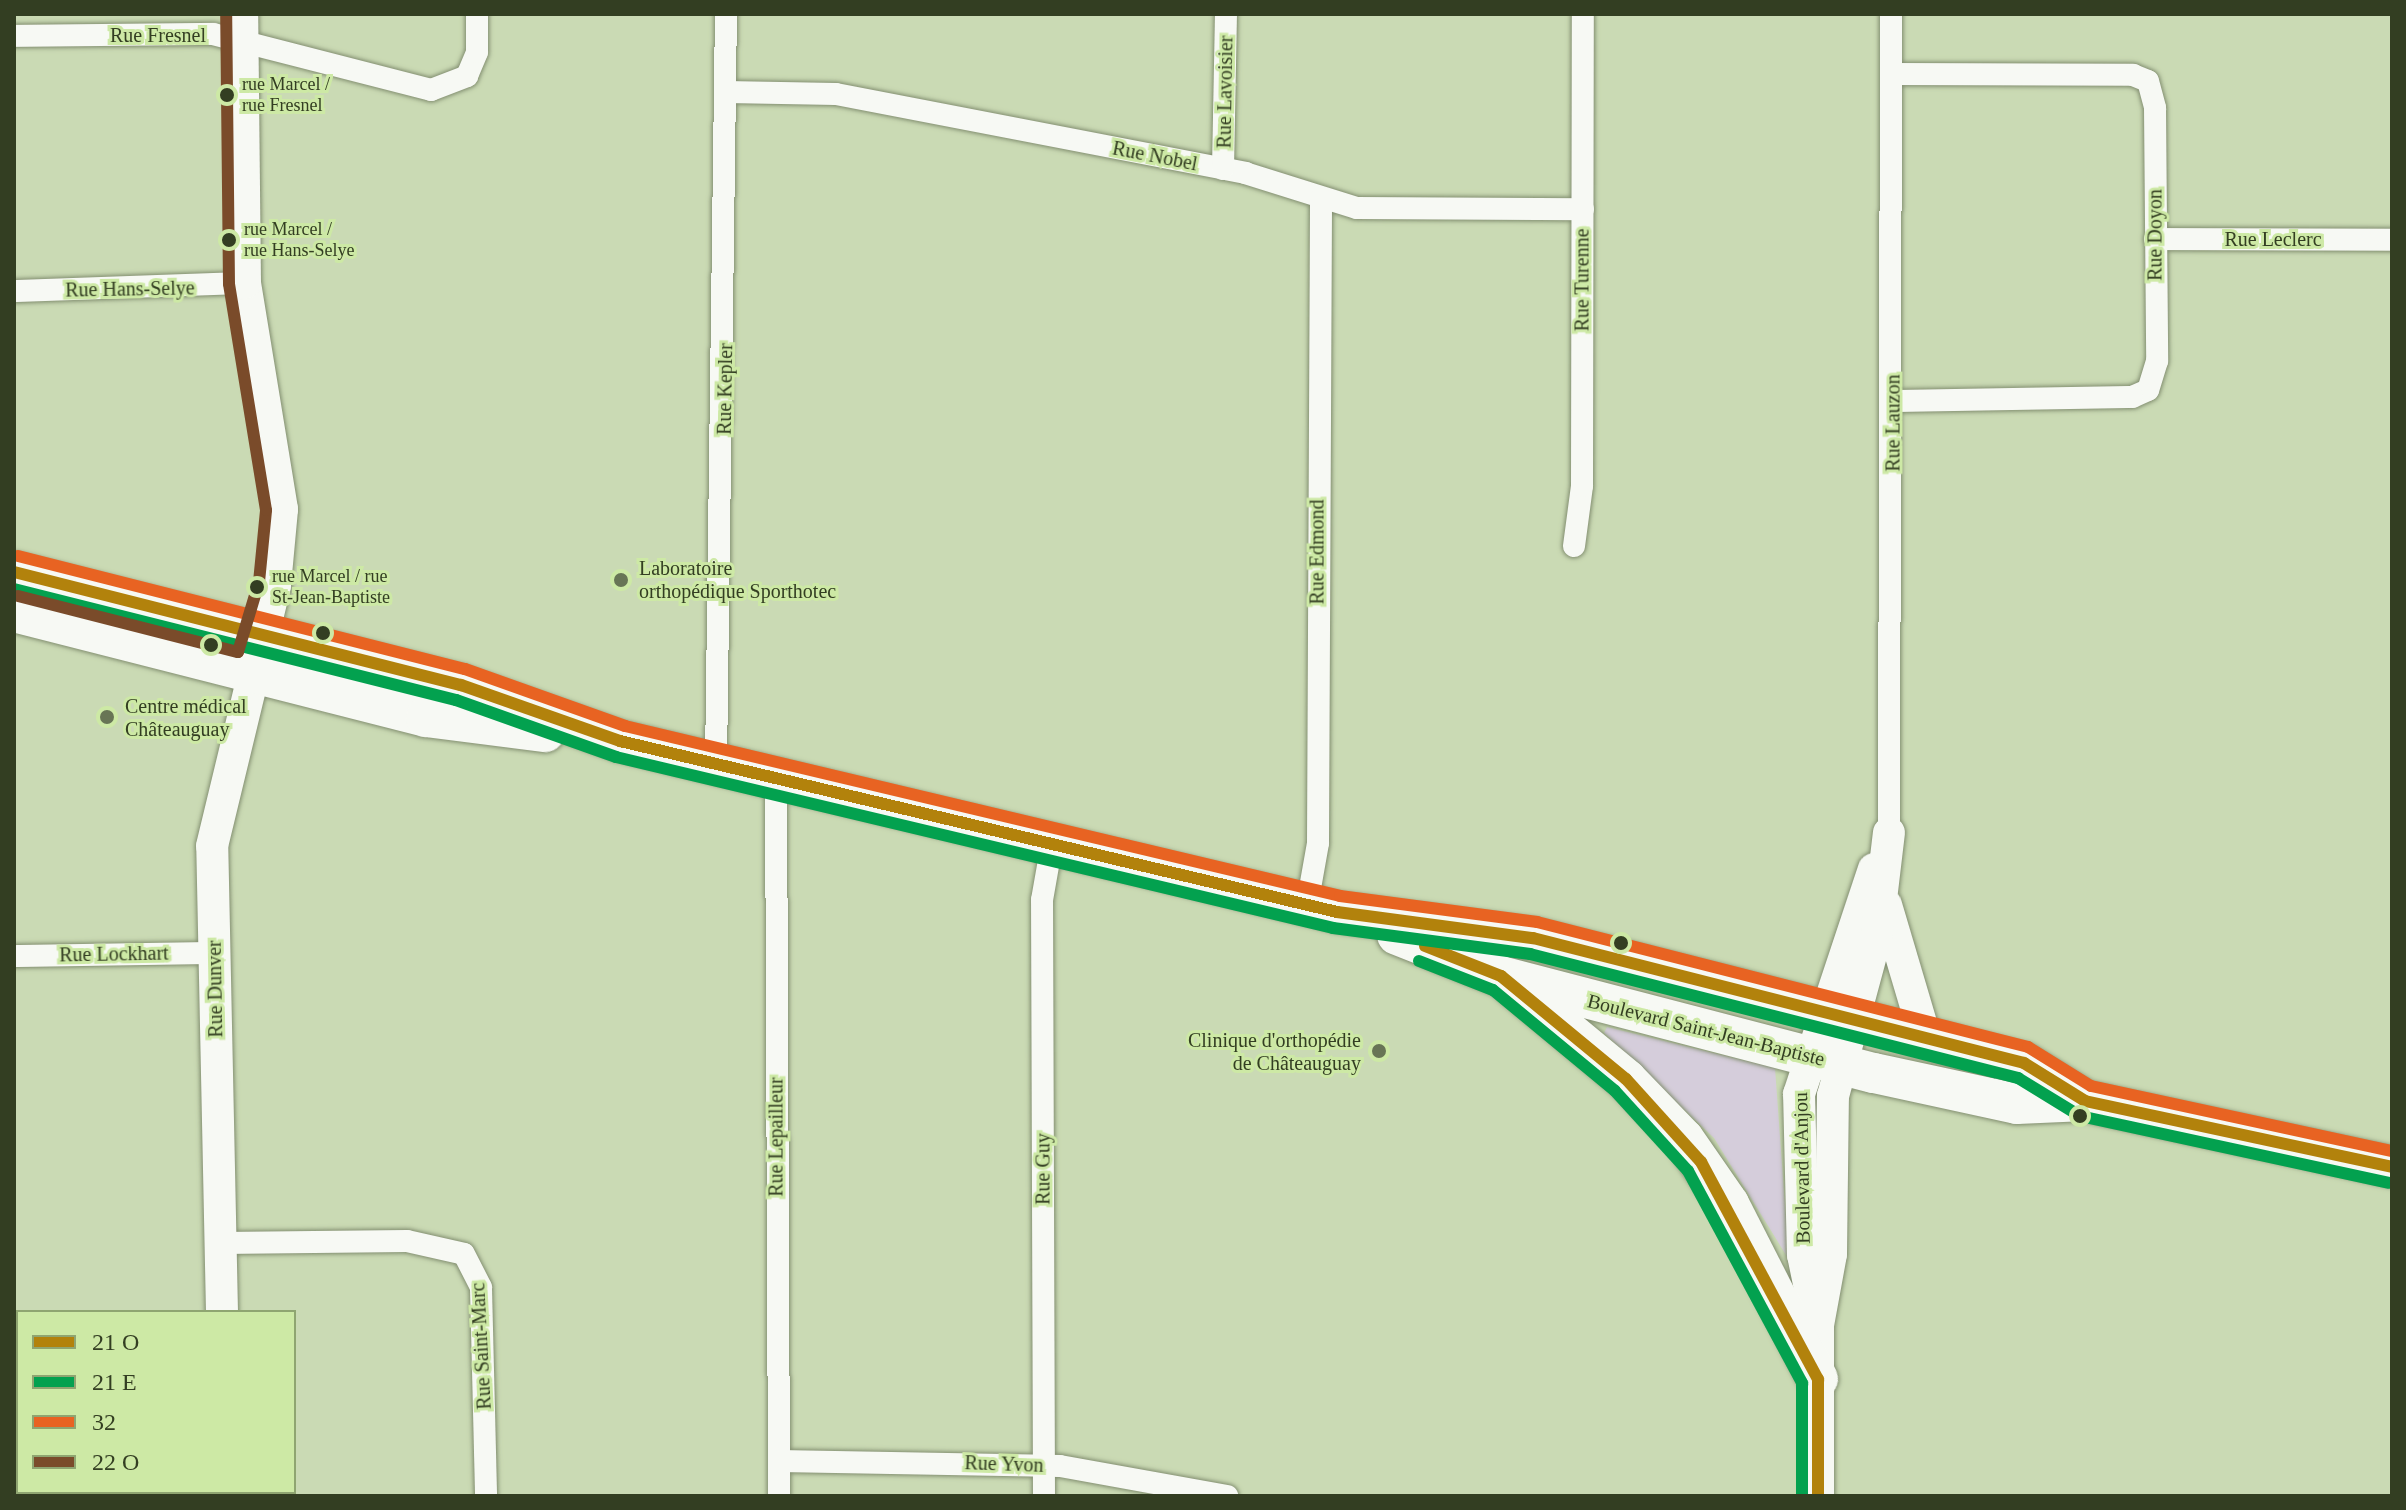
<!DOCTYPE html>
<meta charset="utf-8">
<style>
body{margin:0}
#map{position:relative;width:2406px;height:1510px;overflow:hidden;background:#cadab4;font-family:Georgia,serif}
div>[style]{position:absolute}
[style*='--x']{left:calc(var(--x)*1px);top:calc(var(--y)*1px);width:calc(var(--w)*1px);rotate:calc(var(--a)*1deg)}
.green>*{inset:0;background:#d5cddb}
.roads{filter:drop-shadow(0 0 2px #838f71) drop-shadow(0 0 2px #838f71)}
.street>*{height:22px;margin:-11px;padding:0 11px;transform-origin:11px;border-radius:11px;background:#f7f9f4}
.secondary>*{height:32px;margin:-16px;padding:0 16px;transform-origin:16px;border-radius:16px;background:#f7f9f4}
.highway>*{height:40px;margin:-20px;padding:0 20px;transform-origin:20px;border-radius:20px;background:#f7f9f4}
.bus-1>*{height:12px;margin:-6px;padding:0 6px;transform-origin:6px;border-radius:6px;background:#b2820c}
.bus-2>*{height:12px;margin:-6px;padding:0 6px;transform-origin:6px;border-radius:6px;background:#03a14f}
.bus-3>*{height:12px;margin:-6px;padding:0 6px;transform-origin:6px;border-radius:6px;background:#e86322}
.bus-4>*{height:12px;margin:-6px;padding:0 6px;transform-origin:6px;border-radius:6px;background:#7a4b2a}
.dots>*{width:22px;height:22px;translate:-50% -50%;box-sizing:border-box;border:4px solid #cde9a5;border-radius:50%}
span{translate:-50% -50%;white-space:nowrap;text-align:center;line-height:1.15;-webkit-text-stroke:6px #cde9a5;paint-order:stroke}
.bus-label{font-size:18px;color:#333e22}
.left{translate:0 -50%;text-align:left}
.street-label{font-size:20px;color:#333e22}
.poi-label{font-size:20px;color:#333e22}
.right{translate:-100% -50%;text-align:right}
.frame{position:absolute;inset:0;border:16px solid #333e22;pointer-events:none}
.legend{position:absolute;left:16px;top:1310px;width:280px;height:184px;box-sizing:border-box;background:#cde9a5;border:2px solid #8fa571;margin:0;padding:10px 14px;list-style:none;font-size:24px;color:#333e22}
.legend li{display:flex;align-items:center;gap:16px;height:40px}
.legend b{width:40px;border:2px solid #8fa571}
</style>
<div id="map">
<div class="green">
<i style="clip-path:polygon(1607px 1027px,1775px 1068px,1789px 1260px,1714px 1138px,1604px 1033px)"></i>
</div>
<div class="roads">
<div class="street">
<i style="--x:14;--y:36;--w:199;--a:-0.6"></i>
<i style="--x:213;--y:34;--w:225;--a:14.4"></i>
<i style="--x:431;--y:90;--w:39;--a:-21"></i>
<i style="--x:467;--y:76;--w:26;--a:-67"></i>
<i style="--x:477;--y:52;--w:38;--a:-90"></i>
<i style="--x:1891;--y:74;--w:242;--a:0.2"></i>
<i style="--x:2133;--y:75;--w:16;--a:22"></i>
<i style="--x:2148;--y:81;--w:28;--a:75"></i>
<i style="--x:2155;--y:108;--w:253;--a:89.5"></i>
<i style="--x:2157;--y:361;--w:30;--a:107"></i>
<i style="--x:2148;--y:390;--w:17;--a:156"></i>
<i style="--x:2132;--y:397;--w:239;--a:179"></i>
<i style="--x:726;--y:92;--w:110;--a:1"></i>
<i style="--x:836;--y:94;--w:417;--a:10.9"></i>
<i style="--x:1245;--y:173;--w:117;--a:17.4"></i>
<i style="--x:1357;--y:208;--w:226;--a:0.3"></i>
<i style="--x:1223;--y:169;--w:155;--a:-88.9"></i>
<i style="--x:2155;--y:239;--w:237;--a:0.2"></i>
<i style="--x:14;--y:291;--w:231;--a:-2"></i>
<i style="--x:1574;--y:546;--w:61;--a:-82.4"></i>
<i style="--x:1582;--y:486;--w:472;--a:-89.9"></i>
<i style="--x:716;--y:764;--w:750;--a:-89.24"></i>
<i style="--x:776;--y:778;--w:718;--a:89.76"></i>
<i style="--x:1889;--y:833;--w:819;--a:-89.86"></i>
<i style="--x:1307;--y:905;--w:63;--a:-79.9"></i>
<i style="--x:1318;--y:843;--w:645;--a:-89.73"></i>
<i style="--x:14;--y:956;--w:200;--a:-0.9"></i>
<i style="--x:221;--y:1243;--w:186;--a:-0.6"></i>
<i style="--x:407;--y:1241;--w:58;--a:12.8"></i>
<i style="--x:464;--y:1254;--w:38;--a:63"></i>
<i style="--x:481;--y:1288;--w:208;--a:88.6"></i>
<i style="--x:779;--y:1461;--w:281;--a:1"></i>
<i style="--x:1060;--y:1466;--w:170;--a:10.2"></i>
<i style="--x:1044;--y:1496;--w:596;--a:-90.19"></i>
<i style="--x:1042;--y:900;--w:58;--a:-80"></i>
</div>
<div class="secondary">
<i style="--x:1886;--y:905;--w:141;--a:73.5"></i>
<i style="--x:1814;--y:1308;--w:54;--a:-101.7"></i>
<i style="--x:1803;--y:1255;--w:161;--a:-91.4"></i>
<i style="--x:1799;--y:1094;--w:237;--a:-71.6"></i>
<i style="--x:222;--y:1312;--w:466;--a:-91.2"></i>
<i style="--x:212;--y:846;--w:268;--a:-76.4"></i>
<i style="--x:275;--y:585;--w:76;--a:-84.7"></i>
<i style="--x:282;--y:509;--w:229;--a:-99.3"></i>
<i style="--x:245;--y:283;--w:269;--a:-90.6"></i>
<i style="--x:226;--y:1492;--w:4;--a:90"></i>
<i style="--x:1818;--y:1496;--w:171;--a:-90"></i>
<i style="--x:1818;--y:1325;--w:72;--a:-79.6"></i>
<i style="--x:1831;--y:1254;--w:158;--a:-89.3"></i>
<i style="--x:1833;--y:1096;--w:169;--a:-74.9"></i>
<i style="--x:1877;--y:933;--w:101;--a:-83.2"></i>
</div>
<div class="highway">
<i style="--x:14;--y:572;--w:461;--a:14.2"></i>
<i style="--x:461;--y:685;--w:169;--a:19.4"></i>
<i style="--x:620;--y:741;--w:737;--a:13.41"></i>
<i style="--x:1337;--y:912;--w:198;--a:7.6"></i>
<i style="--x:1533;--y:938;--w:210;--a:14"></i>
<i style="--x:1737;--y:989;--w:296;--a:14.5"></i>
<i style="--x:2024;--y:1063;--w:72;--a:31.9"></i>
<i style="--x:14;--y:612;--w:425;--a:14.3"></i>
<i style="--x:426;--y:717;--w:120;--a:7.2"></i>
<i style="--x:1397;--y:935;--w:112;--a:21.5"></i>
<i style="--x:1501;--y:976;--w:385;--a:14.6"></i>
<i style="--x:1874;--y:1073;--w:146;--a:12.2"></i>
<i style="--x:2017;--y:1104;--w:68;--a:-2.5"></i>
<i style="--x:2085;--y:1101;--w:314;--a:12.1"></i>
<i style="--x:1510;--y:983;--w:151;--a:39.6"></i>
<i style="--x:1626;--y:1079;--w:83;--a:46"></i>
<i style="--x:1684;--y:1139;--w:79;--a:55.3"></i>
<i style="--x:1729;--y:1204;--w:196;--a:63"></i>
</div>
</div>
<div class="bus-1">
<i style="--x:14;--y:572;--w:461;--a:14.2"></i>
<i style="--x:461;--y:685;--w:169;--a:19.4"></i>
<i style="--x:620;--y:741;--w:737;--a:13.41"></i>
<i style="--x:1337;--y:912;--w:198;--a:7.6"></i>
<i style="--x:1533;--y:938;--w:507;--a:14.28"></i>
<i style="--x:2024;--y:1063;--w:72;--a:31.9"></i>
<i style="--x:2085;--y:1101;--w:314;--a:12.1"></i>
<i style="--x:1425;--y:946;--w:82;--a:21.5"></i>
<i style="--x:1501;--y:976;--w:162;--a:39.5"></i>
<i style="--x:1626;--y:1079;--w:112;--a:47.9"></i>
<i style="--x:1701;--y:1162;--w:247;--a:61.7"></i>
<i style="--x:1818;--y:1379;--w:117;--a:90"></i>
</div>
<div class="bus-2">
<i style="--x:14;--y:589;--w:456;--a:14.1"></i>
<i style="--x:456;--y:700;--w:170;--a:19.6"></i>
<i style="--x:616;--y:757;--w:737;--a:13.41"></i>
<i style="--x:1333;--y:928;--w:199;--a:7.5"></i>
<i style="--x:1530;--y:954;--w:504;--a:14.26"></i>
<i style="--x:2018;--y:1078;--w:73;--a:31.5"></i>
<i style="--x:2080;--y:1116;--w:316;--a:12.2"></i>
<i style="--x:1419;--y:961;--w:79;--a:21.4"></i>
<i style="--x:1493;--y:990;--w:158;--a:39.6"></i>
<i style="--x:1615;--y:1091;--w:108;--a:47.6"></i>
<i style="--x:1688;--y:1171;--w:241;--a:61.7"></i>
<i style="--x:1802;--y:1383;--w:113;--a:90"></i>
</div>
<div class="bus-3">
<i style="--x:18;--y:556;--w:461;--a:14.2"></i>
<i style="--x:465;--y:669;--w:170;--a:19.6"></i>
<i style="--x:625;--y:726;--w:735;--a:13.37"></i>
<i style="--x:1340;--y:896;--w:199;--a:7.5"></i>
<i style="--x:1537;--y:922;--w:507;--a:14.28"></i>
<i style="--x:2028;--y:1047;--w:74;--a:31.8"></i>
<i style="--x:2091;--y:1086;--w:308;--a:12.2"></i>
</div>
<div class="bus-4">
<i style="--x:18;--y:596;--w:227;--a:14.3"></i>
<i style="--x:238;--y:652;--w:73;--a:-73.3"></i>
<i style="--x:259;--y:582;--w:72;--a:-84.4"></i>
<i style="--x:266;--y:510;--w:229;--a:-99.3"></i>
<i style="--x:229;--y:284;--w:270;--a:-90.6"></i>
</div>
<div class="dots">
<i style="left:227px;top:95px;background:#333e22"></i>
<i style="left:229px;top:240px;background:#333e22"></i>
<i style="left:621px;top:580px;background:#687555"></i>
<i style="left:257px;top:587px;background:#333e22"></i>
<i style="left:323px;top:633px;background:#333e22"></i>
<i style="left:211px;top:645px;background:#333e22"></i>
<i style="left:107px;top:717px;background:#687555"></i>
<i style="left:1621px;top:943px;background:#333e22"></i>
<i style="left:1379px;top:1051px;background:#687555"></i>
<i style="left:2080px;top:1116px;background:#333e22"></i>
</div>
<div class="bus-label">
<span class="left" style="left:242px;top:95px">rue Marcel /<br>rue Fresnel</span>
<span class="left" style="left:244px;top:240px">rue Marcel /<br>rue Hans-Selye</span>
<span class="left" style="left:272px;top:587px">rue Marcel / rue<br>St-Jean-Baptiste</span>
</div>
<div class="street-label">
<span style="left:158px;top:35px">Rue Fresnel</span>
<span style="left:1225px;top:92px;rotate:-89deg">Rue Lavoisier</span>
<span style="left:1155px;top:156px;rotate:11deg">Rue Nobel</span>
<span style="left:2155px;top:235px;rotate:-90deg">Rue Doyon</span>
<span style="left:2273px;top:239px">Rue Leclerc</span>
<span style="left:1582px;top:280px;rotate:-90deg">Rue Turenne</span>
<span style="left:130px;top:289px;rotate:-1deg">Rue Hans-Selye</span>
<span style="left:725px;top:389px;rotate:-89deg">Rue Kepler</span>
<span style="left:1893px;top:423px;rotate:-90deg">Rue Lauzon</span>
<span style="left:1317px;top:552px;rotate:-90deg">Rue Edmond</span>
<span style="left:114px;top:954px;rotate:-1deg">Rue Lockhart</span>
<span style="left:215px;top:989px;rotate:-91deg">Rue Dunver</span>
<span style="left:1706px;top:1030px;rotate:14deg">Boulevard Saint-Jean-Baptiste</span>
<span style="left:776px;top:1137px;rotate:-90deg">Rue Lepailleur</span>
<span style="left:1802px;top:1168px;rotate:-91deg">Boulevard d'Anjou</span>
<span style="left:1043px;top:1169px;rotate:-90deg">Rue Guy</span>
<span style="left:481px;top:1346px;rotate:-93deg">Rue Saint-Marc</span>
<span style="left:1004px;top:1464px;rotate:2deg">Rue Yvon</span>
</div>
<div class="poi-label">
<span class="left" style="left:639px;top:580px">Laboratoire<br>orthopédique Sporthotec</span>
<span class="left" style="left:125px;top:718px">Centre médical<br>Châteauguay</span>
<span class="right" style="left:1361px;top:1052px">Clinique d'orthopédie<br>de Châteauguay</span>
</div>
<div class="frame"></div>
<ul class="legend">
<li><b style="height:10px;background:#b2820c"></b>21 O</li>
<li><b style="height:10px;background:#03a14f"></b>21 E</li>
<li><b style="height:10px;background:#e86322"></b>32</li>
<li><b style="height:10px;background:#7a4b2a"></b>22 O</li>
</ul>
</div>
